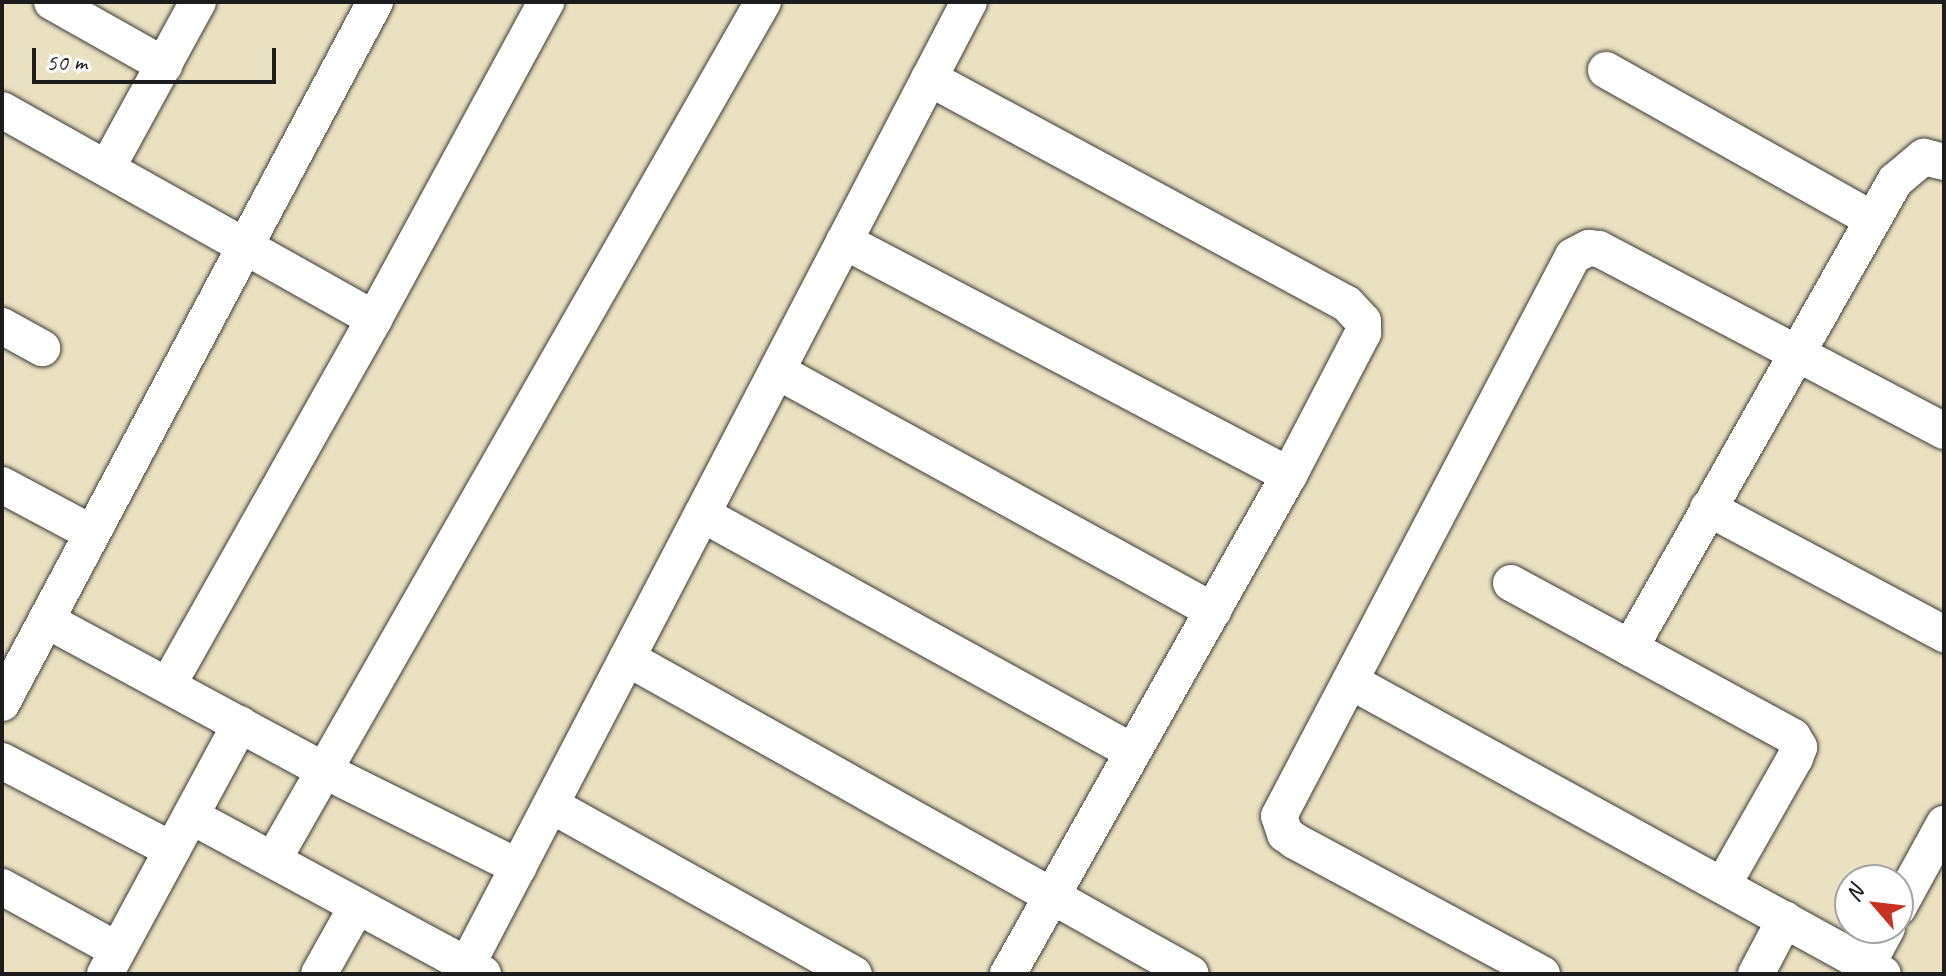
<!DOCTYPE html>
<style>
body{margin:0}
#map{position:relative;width:1946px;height:976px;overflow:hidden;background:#eae1c0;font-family:Caveat,sans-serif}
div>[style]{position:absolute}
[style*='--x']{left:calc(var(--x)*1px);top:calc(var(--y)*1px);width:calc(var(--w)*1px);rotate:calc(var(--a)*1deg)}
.roads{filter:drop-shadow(0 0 2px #3b3a35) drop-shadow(0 0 2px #3b3a35)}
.street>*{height:36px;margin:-18px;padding:0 18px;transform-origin:18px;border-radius:18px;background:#fff}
span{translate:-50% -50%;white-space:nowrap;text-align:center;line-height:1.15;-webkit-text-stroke:6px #fff;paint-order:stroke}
.frame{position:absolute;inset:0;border:4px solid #1c1c1c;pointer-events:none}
.north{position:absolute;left:1834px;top:864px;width:80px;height:80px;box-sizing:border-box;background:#fff;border:2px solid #a4a4a4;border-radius:50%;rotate:298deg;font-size:22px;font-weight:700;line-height:32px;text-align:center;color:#1c1c1c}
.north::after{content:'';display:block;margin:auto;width:28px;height:36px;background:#c8321e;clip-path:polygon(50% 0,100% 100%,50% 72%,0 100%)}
.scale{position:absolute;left:32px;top:48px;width:244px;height:36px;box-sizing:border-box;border:4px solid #1c1c1c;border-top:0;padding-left:10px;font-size:24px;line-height:28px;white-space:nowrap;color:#1c1c1c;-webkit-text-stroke:6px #fff;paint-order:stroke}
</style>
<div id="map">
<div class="roads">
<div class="street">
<i style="--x:52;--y:2;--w:129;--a:29.4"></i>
<i style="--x:1606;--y:70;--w:306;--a:29.3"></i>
<i style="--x:929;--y:78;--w:475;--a:28.4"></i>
<i style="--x:1347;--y:304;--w:23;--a:47"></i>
<i style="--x:1363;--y:321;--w:12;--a:90"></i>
<i style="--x:1363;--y:333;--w:160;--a:117.5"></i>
<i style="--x:1289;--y:475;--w:573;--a:119.39"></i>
<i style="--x:2;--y:110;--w:427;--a:29.3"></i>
<i style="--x:107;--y:168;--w:189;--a:-61.3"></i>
<i style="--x:844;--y:241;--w:503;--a:27.74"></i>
<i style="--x:2;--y:326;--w:46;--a:28.8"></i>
<i style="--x:777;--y:371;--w:498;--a:28.8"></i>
<i style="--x:2;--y:485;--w:102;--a:28.1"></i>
<i style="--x:1708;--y:508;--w:268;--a:28.1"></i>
<i style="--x:702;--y:514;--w:492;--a:28.9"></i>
<i style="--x:1511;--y:583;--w:321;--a:28.6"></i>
<i style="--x:1793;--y:737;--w:12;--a:59"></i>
<i style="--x:1799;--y:747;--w:12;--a:110"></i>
<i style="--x:1795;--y:758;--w:146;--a:119.6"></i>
<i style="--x:46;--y:620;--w:317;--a:28.4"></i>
<i style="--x:325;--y:771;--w:216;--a:26.4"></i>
<i style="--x:1630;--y:648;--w:537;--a:-60.43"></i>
<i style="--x:1895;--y:181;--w:38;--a:-40"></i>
<i style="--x:1924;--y:157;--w:21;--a:14"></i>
<i style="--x:627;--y:658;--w:646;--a:29.26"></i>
<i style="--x:1350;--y:681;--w:608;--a:28.8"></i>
<i style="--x:168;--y:685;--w:420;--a:-60.6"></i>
<i style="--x:374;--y:319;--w:361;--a:-61.5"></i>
<i style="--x:2;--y:703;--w:794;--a:-61.98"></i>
<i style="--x:2;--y:761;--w:192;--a:27.6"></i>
<i style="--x:551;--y:805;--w:347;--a:29.2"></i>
<i style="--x:191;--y:816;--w:332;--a:28.4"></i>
<i style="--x:273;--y:860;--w:988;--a:-60.27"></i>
<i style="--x:2;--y:887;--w:131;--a:28.7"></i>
<i style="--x:1898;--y:908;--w:96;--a:-61.3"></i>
<i style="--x:467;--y:965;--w:1086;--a:-62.47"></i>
<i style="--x:1867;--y:965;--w:42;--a:-61.6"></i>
<i style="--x:105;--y:974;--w:284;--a:-61.6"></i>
<i style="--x:319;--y:974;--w:78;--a:-60.8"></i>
<i style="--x:1542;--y:974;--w:281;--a:-151.7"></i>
<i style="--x:1295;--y:841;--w:12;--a:-145"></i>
<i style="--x:1285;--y:834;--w:19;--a:-108"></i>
<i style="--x:1279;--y:816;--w:632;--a:-62.3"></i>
<i style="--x:1573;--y:256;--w:18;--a:-27"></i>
<i style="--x:1589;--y:248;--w:10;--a:6"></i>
<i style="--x:1599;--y:249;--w:390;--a:27.8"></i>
<i style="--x:1756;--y:974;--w:62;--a:-62.2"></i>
</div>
</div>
<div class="frame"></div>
<div class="north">N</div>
<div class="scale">50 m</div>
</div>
